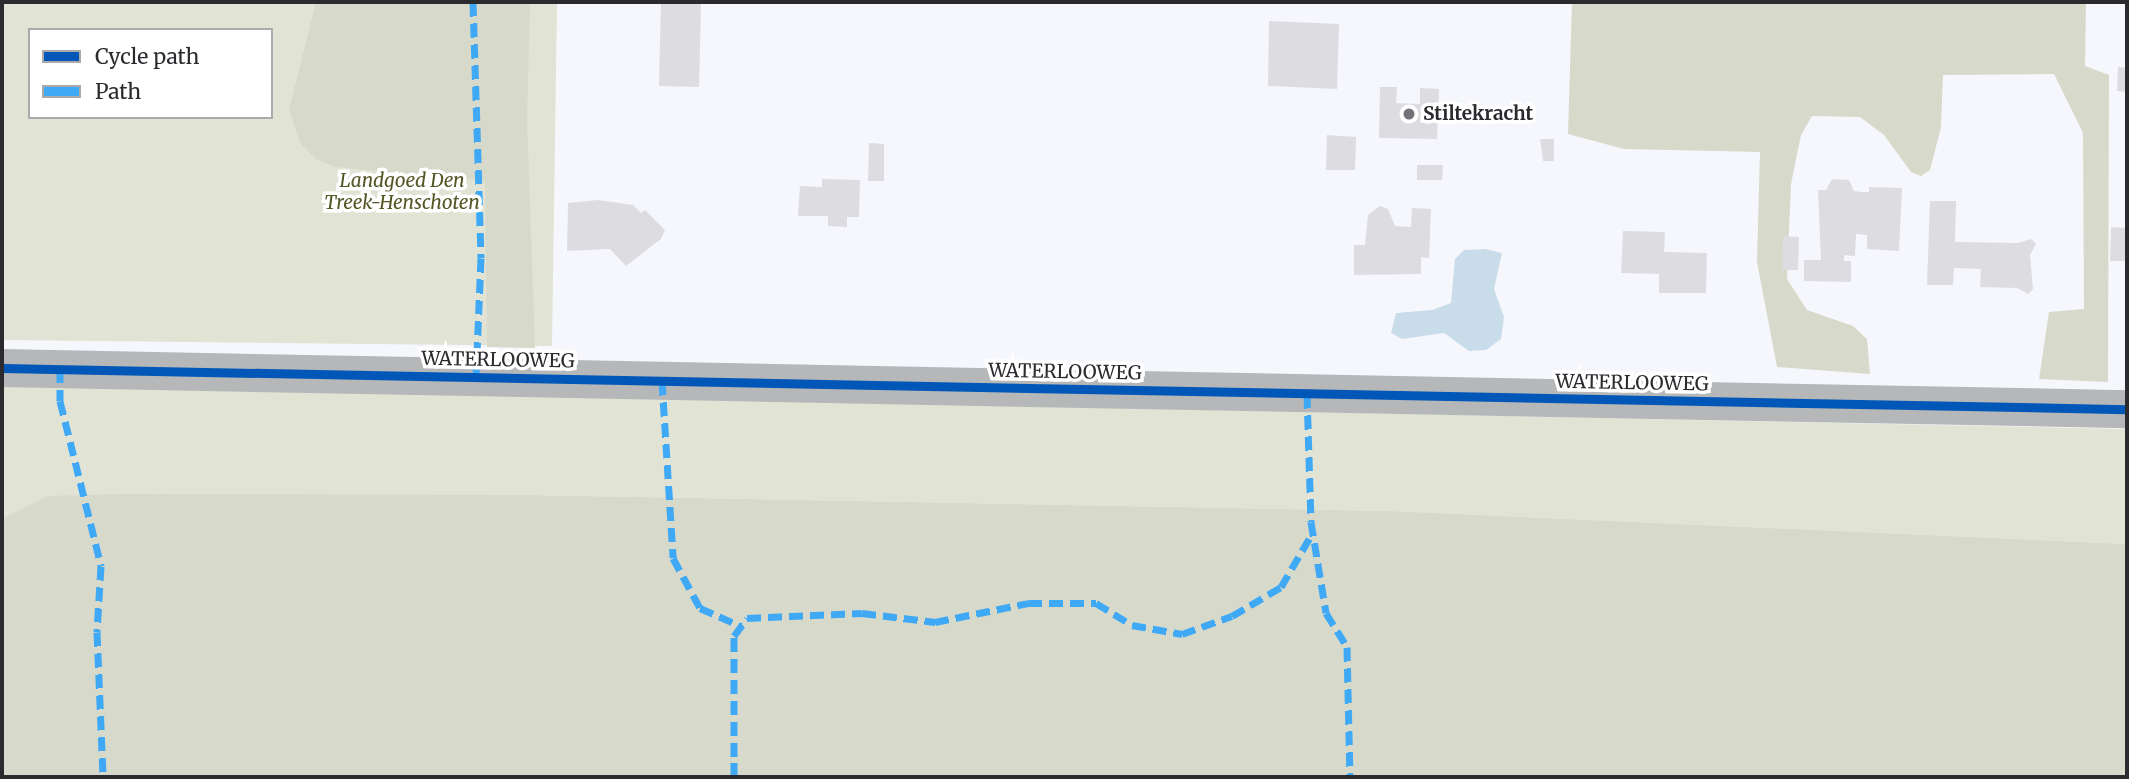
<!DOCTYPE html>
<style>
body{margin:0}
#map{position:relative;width:2129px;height:779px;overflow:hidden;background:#f6f7fc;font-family:Merriweather,serif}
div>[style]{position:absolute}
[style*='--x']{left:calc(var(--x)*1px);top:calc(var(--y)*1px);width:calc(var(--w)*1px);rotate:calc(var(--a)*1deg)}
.green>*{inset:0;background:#e1e3d4}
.forest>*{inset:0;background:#d7d9cb}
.water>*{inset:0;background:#c8dcea}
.building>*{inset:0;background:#dddce0}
.street>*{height:38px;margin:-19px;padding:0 19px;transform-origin:19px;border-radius:19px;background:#b5b7b9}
.quiet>*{height:7px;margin-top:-3.5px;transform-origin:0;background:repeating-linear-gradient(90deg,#3fa9f5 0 14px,transparent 0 21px)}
.cycleway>*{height:9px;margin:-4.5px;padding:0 4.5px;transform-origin:4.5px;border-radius:4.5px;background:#0057b8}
.dots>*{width:19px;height:19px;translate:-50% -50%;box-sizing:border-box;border:4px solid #fff;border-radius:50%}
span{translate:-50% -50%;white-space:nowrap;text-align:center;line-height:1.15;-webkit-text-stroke:7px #fff;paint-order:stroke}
.poi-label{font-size:19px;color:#2a2a2f;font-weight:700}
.left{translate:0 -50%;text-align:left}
.park-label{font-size:19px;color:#545625;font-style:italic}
.street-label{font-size:19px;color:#2a2a2f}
.frame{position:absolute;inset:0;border:4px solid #2a2a2f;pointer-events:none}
.legend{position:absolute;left:28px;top:28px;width:245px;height:91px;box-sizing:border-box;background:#fff;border:2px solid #aaaaac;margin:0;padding:9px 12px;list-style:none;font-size:21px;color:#2a2a2f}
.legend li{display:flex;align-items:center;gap:14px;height:35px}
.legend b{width:35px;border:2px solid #aaaaac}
</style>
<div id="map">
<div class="green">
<i style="clip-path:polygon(evenodd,2px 2px,557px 2px,552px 346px,2px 340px,2px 2px,30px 30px,271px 30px,271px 117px,30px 117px,30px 30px)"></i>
<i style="clip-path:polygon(2px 385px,2127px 429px,2127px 544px,1391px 511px,529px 495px,97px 496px,2px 777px)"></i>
</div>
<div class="forest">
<i style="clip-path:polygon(316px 2px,530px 2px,527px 120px,535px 348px,487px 347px,485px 181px,336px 167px,317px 160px,301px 144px,289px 110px)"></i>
<i style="clip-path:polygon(1572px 2px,2086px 2px,2085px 66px,2109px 75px,2108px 382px,2039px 379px,2049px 312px,2084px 309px,2083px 133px,2054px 74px,1943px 75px,1941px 127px,1930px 170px,1921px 176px,1911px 172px,1884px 135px,1860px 117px,1812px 116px,1801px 135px,1791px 184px,1787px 279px,1807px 310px,1853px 326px,1867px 339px,1870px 374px,1777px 367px,1757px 262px,1760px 152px,1624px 149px,1568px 134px)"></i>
<i style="clip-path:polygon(123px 494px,529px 495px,1391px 511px,2127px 544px,2127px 777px,2px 777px,2px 519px,48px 496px)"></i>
</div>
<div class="water">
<i style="clip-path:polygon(1485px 249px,1502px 253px,1494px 289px,1504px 317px,1501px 339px,1486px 350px,1469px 351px,1444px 333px,1402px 339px,1391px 333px,1396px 313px,1432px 310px,1451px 303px,1455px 259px,1464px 250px)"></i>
</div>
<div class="building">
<i style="clip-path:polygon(661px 2px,701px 2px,699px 87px,659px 86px)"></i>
<i style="clip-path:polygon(1269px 21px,1339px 24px,1337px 89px,1268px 86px)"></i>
<i style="clip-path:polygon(2118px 67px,2127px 68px,2127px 92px,2117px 91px)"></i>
<i style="clip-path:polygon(1380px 87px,1397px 87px,1396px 103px,1420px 104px,1420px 88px,1439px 89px,1437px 139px,1379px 138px)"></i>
<i style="clip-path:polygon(1327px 135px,1356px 137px,1355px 170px,1326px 170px)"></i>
<i style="clip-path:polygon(1540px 139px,1554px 139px,1554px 161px,1543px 161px)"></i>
<i style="clip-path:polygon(869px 143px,884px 144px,884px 181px,868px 181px)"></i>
<i style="clip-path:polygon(1417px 165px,1443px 165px,1442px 180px,1417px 180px)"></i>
<i style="clip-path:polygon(822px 179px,860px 180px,859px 217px,847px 217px,847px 227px,828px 226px,828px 216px,798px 216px,800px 186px,822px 187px)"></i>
<i style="clip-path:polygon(1832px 179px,1849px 180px,1854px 191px,1862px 192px,1869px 192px,1869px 187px,1902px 188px,1899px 251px,1867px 249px,1867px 235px,1856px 234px,1855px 256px,1844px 255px,1844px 261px,1851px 261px,1851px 282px,1804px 281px,1804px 260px,1821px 260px,1818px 190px,1826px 190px)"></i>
<i style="clip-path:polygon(598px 200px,633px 205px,641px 213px,645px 210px,665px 230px,661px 239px,626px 266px,610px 249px,567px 251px,568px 203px)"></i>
<i style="clip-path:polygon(1930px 201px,1956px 201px,1955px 242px,2018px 243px,2031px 239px,2036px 244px,2030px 255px,2033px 289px,2028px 294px,2017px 288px,1980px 287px,1981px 269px,1954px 268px,1953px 285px,1927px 285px)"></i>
<i style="clip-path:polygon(1380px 206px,1388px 209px,1395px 226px,1411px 227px,1412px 208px,1431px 209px,1429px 258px,1421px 257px,1421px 274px,1354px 275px,1354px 245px,1365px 245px,1368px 215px)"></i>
<i style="clip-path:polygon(2111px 227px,2127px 228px,2127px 261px,2110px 261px)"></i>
<i style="clip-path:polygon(1623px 231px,1665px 232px,1664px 252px,1707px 253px,1706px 293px,1659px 293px,1659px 274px,1621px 273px)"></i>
<i style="clip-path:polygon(1783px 236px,1799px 237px,1798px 270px,1782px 270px)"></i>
</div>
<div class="street">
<i style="--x:2;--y:368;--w:2125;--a:1.11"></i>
</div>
<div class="quiet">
<i style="--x:473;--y:2;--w:256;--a:88.2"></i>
<i style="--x:481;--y:258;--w:119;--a:92.4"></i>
<i style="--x:60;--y:369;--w:32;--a:90"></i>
<i style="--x:60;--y:401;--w:170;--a:76"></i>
<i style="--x:101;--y:566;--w:66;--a:93.5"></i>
<i style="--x:97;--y:632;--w:145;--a:87.6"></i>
<i style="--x:662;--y:381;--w:177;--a:86.4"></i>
<i style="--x:673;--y:558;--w:57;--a:61.6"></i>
<i style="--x:700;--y:608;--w:45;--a:23.7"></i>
<i style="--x:1307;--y:394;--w:128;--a:88.2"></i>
<i style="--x:1311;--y:522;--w:92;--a:80.6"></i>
<i style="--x:1326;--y:613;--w:40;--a:58"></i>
<i style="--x:1347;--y:647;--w:130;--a:88.7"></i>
<i style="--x:734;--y:777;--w:141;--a:-90"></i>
<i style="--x:734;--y:636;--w:22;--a:-54"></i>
<i style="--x:747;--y:618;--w:115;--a:-2.5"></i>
<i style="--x:862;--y:613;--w:74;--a:7"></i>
<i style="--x:935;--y:622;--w:95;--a:-11.5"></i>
<i style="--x:1028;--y:603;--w:68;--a:0"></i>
<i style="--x:1096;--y:603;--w:42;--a:31.4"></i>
<i style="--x:1132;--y:625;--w:51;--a:10.2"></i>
<i style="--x:1182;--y:634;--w:53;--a:-19.8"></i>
<i style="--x:1232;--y:616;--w:57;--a:-30.6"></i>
<i style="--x:1281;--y:587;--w:64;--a:-59.8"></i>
</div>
<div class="cycleway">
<i style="--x:2;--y:368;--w:2125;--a:1.11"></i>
</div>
<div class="dots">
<i style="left:1409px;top:114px;background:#717277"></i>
</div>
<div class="poi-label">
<span class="left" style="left:1423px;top:114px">Stiltekracht</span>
</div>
<div class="park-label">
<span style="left:402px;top:192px">Landgoed Den<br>Treek-Henschoten</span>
</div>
<div class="street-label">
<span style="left:498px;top:360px;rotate:1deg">WATERLOOWEG</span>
<span style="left:1065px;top:372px;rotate:1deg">WATERLOOWEG</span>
<span style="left:1632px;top:383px;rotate:1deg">WATERLOOWEG</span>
</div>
<div class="frame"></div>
<ul class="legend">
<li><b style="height:9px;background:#0057b8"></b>Cycle path</li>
<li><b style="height:9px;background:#3fa9f5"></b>Path</li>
</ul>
</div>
